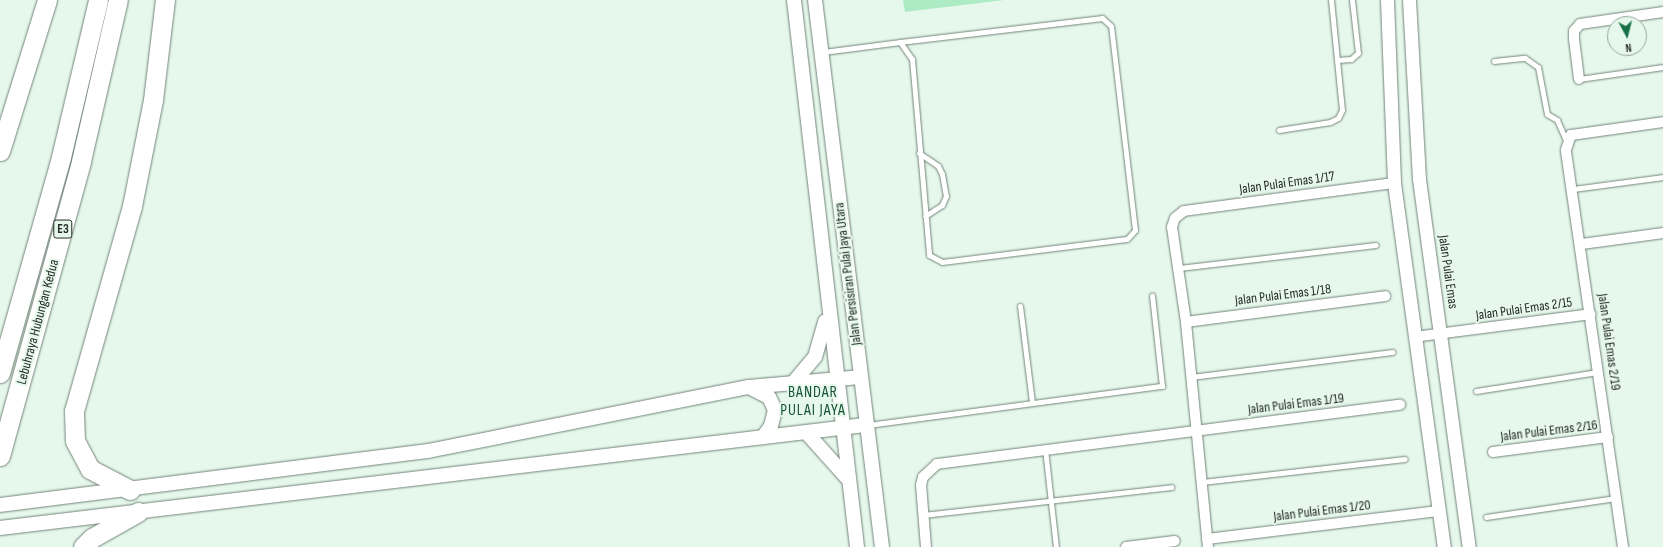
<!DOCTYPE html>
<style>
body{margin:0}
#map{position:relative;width:1663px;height:547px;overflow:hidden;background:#e6f8ec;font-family:"Sofia Sans Condensed",sans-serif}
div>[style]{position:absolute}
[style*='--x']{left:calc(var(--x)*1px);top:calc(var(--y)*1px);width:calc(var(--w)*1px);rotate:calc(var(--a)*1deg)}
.green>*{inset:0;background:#acebc4}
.roads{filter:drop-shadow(0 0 1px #738379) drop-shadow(0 0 1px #738379)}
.service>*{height:5px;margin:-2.5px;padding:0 2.5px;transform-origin:2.5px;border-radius:2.5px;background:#fff}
.minor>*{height:10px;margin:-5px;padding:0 5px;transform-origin:5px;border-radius:5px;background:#fff}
.tertiary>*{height:13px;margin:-6.5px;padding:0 6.5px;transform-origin:6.5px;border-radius:6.5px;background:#fff}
.secondary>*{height:14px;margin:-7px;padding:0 7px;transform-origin:7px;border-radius:7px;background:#fff}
.motorway>*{height:19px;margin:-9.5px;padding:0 9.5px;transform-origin:9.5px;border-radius:9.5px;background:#fff}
span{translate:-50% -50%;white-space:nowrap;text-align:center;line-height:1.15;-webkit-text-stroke:4px #e6f8ec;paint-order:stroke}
.shield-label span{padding:1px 3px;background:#e6f8ec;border:1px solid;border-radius:3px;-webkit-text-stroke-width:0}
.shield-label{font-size:13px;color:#252b27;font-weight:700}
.street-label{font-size:14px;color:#252b27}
.quarter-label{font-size:16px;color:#155133;letter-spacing:1px}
.north{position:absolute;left:1607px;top:16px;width:40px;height:40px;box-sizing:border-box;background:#e6f8ec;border:1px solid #99a69d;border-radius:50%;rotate:173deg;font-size:11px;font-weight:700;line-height:16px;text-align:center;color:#252b27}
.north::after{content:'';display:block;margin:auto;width:14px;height:18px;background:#177347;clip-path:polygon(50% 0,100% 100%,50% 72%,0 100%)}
</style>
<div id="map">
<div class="green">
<i style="clip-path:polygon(903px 0,1004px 0,905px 12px)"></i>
</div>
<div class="roads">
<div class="service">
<i style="--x:823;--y:52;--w:78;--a:-7.4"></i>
<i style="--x:900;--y:42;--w:21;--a:55"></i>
<i style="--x:912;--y:59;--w:197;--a:85"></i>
<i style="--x:929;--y:255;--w:15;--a:28"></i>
<i style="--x:942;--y:262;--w:186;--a:-7.1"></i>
<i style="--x:1127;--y:239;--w:12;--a:-48"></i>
<i style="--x:1135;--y:230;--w:205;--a:-96.7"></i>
<i style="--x:1111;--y:26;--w:12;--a:-138"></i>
<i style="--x:1102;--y:18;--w:203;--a:173.2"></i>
<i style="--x:1337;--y:60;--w:14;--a:-4"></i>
<i style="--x:1351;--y:59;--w:9;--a:-41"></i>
<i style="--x:1358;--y:53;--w:53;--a:-96.5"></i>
<i style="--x:1494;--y:61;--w:31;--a:-6"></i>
<i style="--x:1525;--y:58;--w:16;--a:35"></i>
<i style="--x:1538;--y:67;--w:48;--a:79.2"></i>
<i style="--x:1547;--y:114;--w:12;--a:31"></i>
<i style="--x:1557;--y:120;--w:24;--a:66"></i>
<i style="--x:1579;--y:79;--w:85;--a:-8.1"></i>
<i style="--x:1279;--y:130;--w:52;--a:-8.9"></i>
<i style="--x:1330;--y:122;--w:9;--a:-27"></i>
<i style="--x:1338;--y:118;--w:9;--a:-63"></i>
<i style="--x:1342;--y:110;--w:111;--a:-95.7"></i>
<i style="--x:919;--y:153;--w:23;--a:34"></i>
<i style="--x:938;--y:166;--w:9;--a:63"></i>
<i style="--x:942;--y:174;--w:22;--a:80"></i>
<i style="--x:946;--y:196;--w:10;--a:114"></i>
<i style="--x:942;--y:205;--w:20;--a:147"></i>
<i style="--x:1573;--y:189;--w:91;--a:-7.6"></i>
<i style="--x:1179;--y:268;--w:198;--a:-6.7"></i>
<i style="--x:1020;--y:306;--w:97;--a:82.9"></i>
<i style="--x:1191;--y:377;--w:203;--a:-7.1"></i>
<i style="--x:1476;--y:391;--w:123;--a:-8.9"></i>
<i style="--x:868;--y:425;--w:297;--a:-7.6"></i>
<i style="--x:1162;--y:386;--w:91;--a:-96.3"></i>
<i style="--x:1045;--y:449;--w:99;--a:83.6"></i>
<i style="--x:1202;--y:482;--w:204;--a:-6.5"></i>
<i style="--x:923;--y:515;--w:250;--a:-6.4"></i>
<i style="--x:1486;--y:517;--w:131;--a:-8.3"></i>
</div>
<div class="minor">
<i style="--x:1579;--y:79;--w:40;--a:-97.1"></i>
<i style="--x:1574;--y:39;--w:8;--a:-90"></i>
<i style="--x:1574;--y:31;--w:9;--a:-49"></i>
<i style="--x:1580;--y:24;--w:84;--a:-8.2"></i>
<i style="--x:1582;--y:244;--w:82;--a:-7.7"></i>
<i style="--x:1186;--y:322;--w:201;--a:-7.4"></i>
<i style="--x:1414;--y:337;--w:178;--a:-7.4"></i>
<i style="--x:1493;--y:452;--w:116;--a:-7.4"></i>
<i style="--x:1207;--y:539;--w:235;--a:-6.9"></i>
<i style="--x:926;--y:547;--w:62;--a:-94.6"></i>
<i style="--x:921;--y:485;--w:8;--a:-76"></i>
<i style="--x:923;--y:477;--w:19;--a:-43"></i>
<i style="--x:937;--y:464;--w:467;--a:-7.3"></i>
<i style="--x:1126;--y:547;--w:49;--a:-7"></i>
<i style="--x:1208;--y:547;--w:226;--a:-95.6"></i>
<i style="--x:1186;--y:322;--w:96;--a:-98.4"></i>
<i style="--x:1172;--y:227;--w:9;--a:-72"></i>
<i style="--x:1175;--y:218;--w:11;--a:-38"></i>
<i style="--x:1184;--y:211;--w:212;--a:-7.6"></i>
<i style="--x:1623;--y:547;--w:401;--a:-98.2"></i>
<i style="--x:1566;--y:150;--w:16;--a:-72"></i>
<i style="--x:1571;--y:135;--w:93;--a:-8"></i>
</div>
<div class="tertiary">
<i style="--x:1387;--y:0;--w:183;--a:87.8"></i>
<i style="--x:1394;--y:183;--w:367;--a:82.2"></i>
<i style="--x:1409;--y:0;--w:179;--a:86.8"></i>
<i style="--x:1419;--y:179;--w:371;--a:82.3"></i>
</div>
<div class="secondary">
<i style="--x:794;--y:0;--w:551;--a:83.43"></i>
<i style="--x:815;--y:0;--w:551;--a:83.02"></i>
<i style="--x:793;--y:383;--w:34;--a:-50"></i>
<i style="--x:815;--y:357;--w:37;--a:-74"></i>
<i style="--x:749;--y:387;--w:22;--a:27"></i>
<i style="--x:769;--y:397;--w:14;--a:65"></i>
<i style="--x:775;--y:410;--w:16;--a:104"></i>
<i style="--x:771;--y:426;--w:14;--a:126"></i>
<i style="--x:806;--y:432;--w:63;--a:48.2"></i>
<i style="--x:0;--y:505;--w:431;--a:-7.2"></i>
<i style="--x:428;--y:451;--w:327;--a:-11.3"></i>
<i style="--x:749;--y:387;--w:111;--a:-5.1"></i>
<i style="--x:0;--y:528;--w:871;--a:-6.79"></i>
</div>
<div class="motorway">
<i style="--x:0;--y:151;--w:158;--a:-72.7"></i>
<i style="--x:0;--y:373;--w:224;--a:-74.2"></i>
<i style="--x:61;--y:157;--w:161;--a:-76.7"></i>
<i style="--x:0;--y:456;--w:306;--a:-74.6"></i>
<i style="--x:81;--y:161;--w:165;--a:-77.1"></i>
<i style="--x:130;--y:490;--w:45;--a:-152.3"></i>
<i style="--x:90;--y:469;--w:32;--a:-118"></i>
<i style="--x:75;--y:441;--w:30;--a:-92"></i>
<i style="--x:74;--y:411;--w:213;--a:-74.2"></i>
<i style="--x:132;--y:206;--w:108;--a:-78.8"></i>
<i style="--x:153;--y:100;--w:101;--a:-83.2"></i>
<i style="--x:83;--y:547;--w:13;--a:-45"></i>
<i style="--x:92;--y:538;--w:53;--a:-29.5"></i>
</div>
</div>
<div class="shield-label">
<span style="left:63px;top:229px">E3</span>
</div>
<div class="street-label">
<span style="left:1287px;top:183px;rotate:-8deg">Jalan Pulai Emas 1/17</span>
<span style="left:1448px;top:272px;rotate:82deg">Jalan Pulai Emas</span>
<span style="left:848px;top:274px;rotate:-97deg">Jalan Persisiran Pulai Jaya Utara</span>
<span style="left:1283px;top:295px;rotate:-7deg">Jalan Pulai Emas 1/18</span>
<span style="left:1524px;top:309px;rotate:-8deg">Jalan Pulai Emas 2/15</span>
<span style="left:38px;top:322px;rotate:-75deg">Lebuhraya Hubungan Kedua</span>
<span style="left:1609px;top:342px;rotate:82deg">Jalan Pulai Emas 2/19</span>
<span style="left:1296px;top:404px;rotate:-7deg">Jalan Pulai Emas 1/19</span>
<span style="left:1549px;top:431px;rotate:-7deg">Jalan Pulai Emas 2/16</span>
<span style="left:1322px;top:511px;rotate:-7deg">Jalan Pulai Emas 1/20</span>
</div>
<div class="quarter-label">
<span style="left:813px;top:402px">BANDAR<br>PULAI JAYA</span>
</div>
<div class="north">N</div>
</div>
